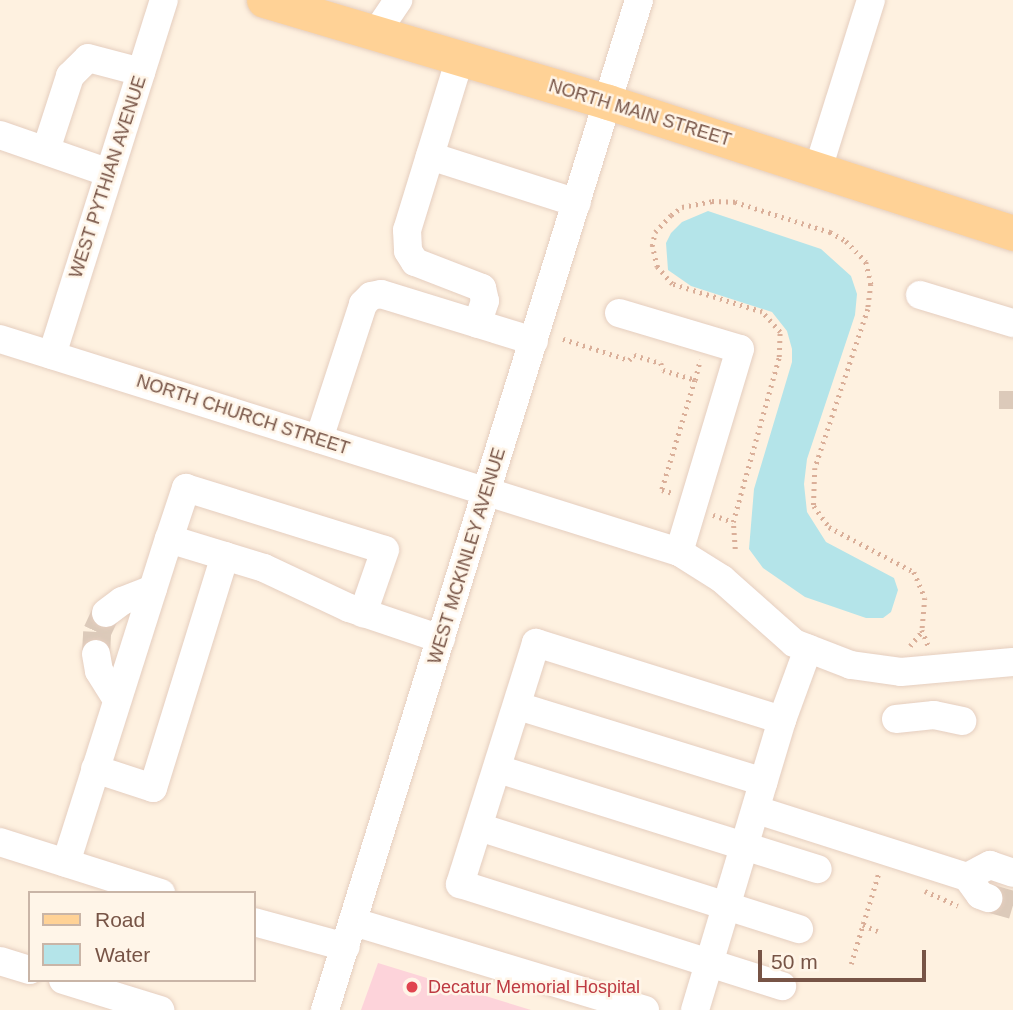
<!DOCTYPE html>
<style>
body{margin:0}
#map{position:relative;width:1013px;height:1010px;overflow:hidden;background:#fef1e0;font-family:Helvetica,sans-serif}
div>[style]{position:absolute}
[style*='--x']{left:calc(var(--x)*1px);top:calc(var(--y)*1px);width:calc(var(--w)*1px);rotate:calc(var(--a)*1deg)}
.medical>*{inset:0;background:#fdd3da}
.water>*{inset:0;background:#b4e4e9}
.minor-tunnel>*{height:28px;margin-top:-14px;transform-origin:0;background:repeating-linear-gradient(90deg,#dccaba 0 28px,transparent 0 42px)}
.path>*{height:4.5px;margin-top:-2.25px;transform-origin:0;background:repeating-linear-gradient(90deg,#daaf99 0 2px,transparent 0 7px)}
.roads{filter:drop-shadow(0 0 2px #e5cebf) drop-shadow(0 0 2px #e5cebf)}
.minor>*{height:28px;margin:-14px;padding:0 14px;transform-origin:14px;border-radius:14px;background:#fff}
.major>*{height:35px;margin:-17.5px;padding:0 17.5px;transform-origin:17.5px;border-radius:17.5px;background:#ffd296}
.dots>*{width:19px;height:19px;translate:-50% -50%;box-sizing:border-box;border:4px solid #fff5e8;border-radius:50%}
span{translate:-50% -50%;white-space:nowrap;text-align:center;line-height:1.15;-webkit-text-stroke:5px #fff5e8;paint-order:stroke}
.street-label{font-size:18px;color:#775446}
.health-label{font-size:18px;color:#be3a42}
.left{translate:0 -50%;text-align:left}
.legend{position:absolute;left:28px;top:891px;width:228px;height:91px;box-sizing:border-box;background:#fff5e8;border:2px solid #c9b5a7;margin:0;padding:9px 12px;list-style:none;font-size:21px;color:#775446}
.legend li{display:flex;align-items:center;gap:14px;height:35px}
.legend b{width:35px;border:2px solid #c9b5a7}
.scale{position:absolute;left:758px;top:950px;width:168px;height:32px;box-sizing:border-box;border:4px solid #775446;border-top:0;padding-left:9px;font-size:21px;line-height:24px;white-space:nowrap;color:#775446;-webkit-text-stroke:5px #fff5e8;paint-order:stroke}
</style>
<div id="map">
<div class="medical">
<i style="clip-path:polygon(378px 963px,531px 1010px,361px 1010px)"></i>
</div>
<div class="water">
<i style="clip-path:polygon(708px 211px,821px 249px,851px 276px,857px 294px,855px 315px,807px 459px,804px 484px,807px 512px,826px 542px,894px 578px,898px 590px,891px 612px,883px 618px,866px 618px,805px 597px,763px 568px,749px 549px,754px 489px,792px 362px,792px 349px,787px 331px,772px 312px,691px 286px,668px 270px,666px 243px,671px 233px,682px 222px)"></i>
</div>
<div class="minor-tunnel">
<i style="--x:1013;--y:391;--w:18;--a:90"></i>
<i style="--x:96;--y:654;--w:22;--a:-87"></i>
<i style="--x:97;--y:632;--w:21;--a:-65"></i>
<i style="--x:988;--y:898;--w:26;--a:16"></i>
</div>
<div class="path">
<i style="--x:563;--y:339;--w:69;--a:17.7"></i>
<i style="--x:629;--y:360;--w:7;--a:-45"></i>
<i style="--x:634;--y:355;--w:28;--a:17"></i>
<i style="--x:661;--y:363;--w:7;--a:74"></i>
<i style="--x:663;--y:370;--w:34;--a:17"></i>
<i style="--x:695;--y:380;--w:115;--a:106.7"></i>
<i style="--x:662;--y:490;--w:11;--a:15"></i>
<i style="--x:695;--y:380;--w:21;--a:-76"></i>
<i style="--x:713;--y:515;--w:21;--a:19"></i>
<i style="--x:735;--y:549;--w:27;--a:-94"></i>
<i style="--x:733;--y:522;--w:171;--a:-74.4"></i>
<i style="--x:779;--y:357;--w:25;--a:-88"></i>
<i style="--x:780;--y:332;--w:27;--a:-132"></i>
<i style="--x:762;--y:312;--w:94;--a:-162.7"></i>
<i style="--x:672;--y:284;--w:23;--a:-131"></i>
<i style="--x:657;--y:267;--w:22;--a:-103"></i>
<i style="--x:652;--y:246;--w:14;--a:-78"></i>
<i style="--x:655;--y:232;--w:23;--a:-47"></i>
<i style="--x:671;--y:215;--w:14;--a:-36"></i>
<i style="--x:682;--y:207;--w:31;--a:-11"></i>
<i style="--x:712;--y:201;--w:23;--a:2"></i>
<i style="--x:735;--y:202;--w:100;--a:17.5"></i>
<i style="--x:830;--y:232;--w:18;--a:29"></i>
<i style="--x:846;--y:241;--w:29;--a:46"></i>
<i style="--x:866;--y:262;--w:23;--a:77"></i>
<i style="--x:871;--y:284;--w:25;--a:97"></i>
<i style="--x:868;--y:309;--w:168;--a:108.4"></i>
<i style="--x:815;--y:468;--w:38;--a:92"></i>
<i style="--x:814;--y:506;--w:26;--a:54"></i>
<i style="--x:829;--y:527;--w:96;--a:27.9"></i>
<i style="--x:914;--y:572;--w:28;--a:67"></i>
<i style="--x:925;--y:598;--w:32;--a:95"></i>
<i style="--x:922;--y:630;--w:18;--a:68"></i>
<i style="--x:910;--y:646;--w:19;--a:-51"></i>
<i style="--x:925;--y:891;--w:36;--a:24"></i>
<i style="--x:863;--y:925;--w:16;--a:22"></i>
<i style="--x:851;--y:964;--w:96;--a:-73.1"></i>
</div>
<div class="roads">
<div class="minor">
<i style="--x:376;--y:33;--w:40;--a:-56"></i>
<i style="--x:460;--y:58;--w:180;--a:107.1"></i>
<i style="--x:407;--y:230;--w:21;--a:87"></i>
<i style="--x:408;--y:251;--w:13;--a:58"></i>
<i style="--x:415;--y:262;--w:72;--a:21.2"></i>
<i style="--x:482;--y:288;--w:13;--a:77"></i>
<i style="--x:485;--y:301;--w:24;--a:109"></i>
<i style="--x:0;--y:135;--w:115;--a:19.2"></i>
<i style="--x:46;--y:150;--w:78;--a:-72"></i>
<i style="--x:70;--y:76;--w:25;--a:-45"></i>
<i style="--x:88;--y:58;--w:55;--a:14.8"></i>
<i style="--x:430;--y:156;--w:154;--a:17.7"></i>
<i style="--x:818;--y:169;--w:177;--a:-72.6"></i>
<i style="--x:920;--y:295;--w:97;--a:16.8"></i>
<i style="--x:619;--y:313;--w:126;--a:16.6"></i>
<i style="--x:740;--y:349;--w:212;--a:106.7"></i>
<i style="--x:0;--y:339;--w:712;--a:17.42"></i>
<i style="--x:679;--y:552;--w:51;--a:32.1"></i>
<i style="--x:722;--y:579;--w:96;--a:41.6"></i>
<i style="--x:794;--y:643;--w:61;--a:21.1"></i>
<i style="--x:851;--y:665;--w:50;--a:8"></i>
<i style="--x:901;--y:672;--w:112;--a:-5.1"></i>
<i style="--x:52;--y:355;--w:372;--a:-72.5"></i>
<i style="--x:319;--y:439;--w:142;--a:-71.9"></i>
<i style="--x:363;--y:304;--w:11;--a:-45"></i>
<i style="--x:371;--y:296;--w:10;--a:-11"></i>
<i style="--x:381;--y:294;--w:160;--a:17.1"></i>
<i style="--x:169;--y:539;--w:54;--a:-71.6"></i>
<i style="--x:186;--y:488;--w:208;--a:17.3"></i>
<i style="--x:385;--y:550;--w:67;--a:109.2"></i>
<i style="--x:106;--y:613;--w:20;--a:-37"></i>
<i style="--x:122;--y:601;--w:33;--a:-21"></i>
<i style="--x:96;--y:654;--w:17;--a:80"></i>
<i style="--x:99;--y:671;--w:34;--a:58"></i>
<i style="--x:518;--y:706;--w:257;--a:17.2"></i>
<i style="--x:896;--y:719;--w:38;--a:-6"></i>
<i style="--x:934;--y:715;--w:29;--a:12"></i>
<i style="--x:782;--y:720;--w:258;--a:-162.6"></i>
<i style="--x:536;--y:643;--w:253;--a:107.5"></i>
<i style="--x:460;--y:884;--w:338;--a:17.6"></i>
<i style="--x:95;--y:769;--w:61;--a:18.1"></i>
<i style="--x:153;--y:788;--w:243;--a:-72.8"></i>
<i style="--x:498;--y:769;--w:335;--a:17.4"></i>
<i style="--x:757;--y:810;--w:220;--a:17.7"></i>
<i style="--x:967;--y:877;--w:26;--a:-28"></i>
<i style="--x:990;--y:865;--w:24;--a:19"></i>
<i style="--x:479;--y:827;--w:336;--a:17.7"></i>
<i style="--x:0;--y:842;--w:169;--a:17.6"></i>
<i style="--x:66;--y:863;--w:340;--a:-72.4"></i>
<i style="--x:169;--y:539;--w:99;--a:17"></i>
<i style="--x:264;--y:568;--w:94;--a:25.2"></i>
<i style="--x:349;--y:608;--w:97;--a:18.6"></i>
<i style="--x:967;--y:877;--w:22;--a:54"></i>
<i style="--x:980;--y:895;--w:9;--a:21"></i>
<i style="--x:254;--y:922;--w:95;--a:15.2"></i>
<i style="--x:354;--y:922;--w:304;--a:16.8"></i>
<i style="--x:0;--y:961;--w:31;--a:17"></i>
<i style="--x:63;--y:980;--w:102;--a:17.2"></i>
<i style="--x:325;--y:1010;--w:1058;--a:-72.73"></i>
<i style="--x:695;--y:1010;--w:303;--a:-73.3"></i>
<i style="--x:782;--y:720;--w:76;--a:-69.9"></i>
</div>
<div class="major">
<i style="--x:264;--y:0;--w:359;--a:16.5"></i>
<i style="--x:608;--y:102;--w:426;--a:17.9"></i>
</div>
</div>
<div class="dots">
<i style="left:412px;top:987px;background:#e0444e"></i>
</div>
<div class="street-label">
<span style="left:640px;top:113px;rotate:17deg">NORTH MAIN STREET</span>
<span style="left:108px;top:177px;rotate:-72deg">WEST PYTHIAN AVENUE</span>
<span style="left:243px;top:415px;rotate:18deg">NORTH CHURCH STREET</span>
<span style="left:467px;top:556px;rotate:-73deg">WEST MCKINLEY AVENUE</span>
</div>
<div class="health-label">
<span class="left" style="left:428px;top:987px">Decatur Memorial Hospital</span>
</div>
<ul class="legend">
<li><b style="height:9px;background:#ffd296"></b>Road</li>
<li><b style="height:19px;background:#b4e4e9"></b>Water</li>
</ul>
<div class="scale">50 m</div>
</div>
